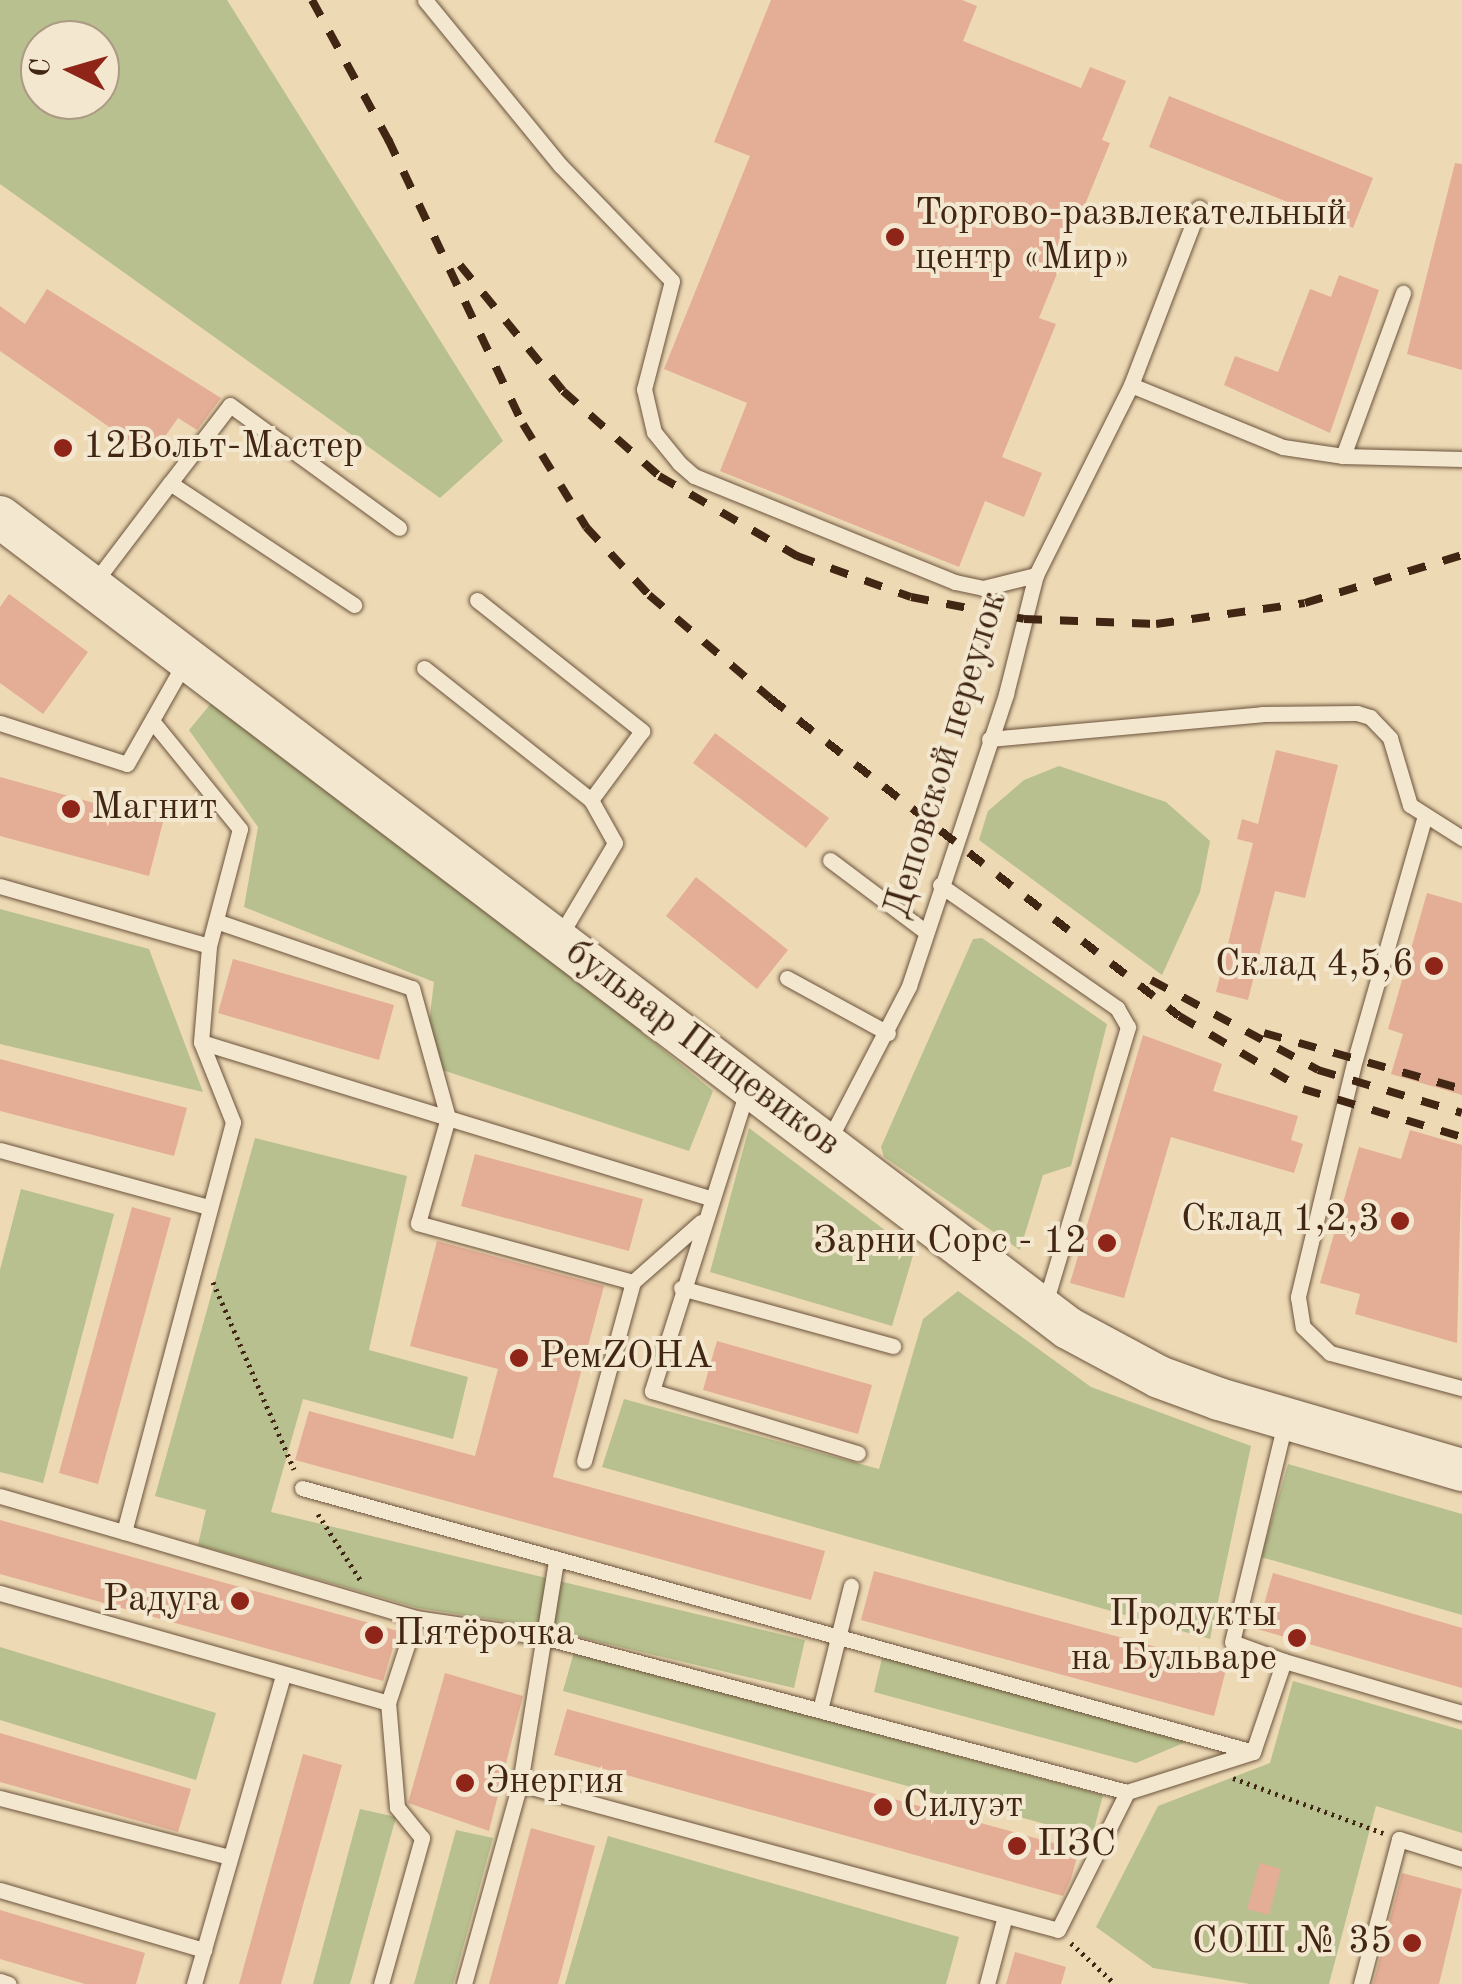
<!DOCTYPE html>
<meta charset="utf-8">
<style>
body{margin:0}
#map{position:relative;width:1462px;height:1984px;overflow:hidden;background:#eddab5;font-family:"Old Standard TT",serif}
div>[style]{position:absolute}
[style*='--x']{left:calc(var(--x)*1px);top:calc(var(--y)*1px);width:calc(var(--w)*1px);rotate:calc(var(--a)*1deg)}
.green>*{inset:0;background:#b7c08e}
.building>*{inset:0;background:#e4ad95}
.path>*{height:5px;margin-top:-2.5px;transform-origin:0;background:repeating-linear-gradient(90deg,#412614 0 2.5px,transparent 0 7.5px)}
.roads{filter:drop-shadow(0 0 2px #6c533c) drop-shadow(0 0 2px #6c533c)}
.lane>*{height:15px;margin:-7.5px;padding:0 7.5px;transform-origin:7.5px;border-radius:7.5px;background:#f3e7cf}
.secondary>*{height:42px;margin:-21px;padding:0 21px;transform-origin:21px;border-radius:21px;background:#f3e7cf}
.rail>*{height:8px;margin-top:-4px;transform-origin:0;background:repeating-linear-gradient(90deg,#412614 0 18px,transparent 0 36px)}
.dots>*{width:28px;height:28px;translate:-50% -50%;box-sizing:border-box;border:5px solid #f3e7cf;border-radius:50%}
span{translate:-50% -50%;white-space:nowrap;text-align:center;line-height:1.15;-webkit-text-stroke:8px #f3e7cf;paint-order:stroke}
.poi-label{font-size:38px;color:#412614}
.left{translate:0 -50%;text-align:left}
.right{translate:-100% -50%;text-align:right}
.street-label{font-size:38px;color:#412614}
.north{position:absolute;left:20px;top:20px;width:100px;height:100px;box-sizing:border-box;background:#f3e7cf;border:2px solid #ac9a84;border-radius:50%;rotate:275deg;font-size:28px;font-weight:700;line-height:40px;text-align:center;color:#412614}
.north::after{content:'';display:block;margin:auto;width:35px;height:45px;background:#8f2418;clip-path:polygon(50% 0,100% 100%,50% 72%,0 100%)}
</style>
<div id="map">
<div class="green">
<i style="clip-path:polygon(evenodd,0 0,227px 0,503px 441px,440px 498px,0 184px,0 0,40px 40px,100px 40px,100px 100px,40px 100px,40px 40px)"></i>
<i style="clip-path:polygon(213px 701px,516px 928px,713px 1091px,689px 1151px,424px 1064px,434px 982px,244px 907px,258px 827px,189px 730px)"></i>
<i style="clip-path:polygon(1059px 766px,1166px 802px,1210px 841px,1200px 892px,1162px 975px,979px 840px,988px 811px,1024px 780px)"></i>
<i style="clip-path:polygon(0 909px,149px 949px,203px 1092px,0 1044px)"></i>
<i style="clip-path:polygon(982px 938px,1107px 1024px,1071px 1166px,1043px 1175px,1020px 1250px,884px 1157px,881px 1147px,973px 939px)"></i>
<i style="clip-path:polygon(749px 1128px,914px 1252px,892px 1326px,710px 1272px)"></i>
<i style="clip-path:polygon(255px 1138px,407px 1176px,369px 1350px,468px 1377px,453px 1439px,303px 1399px,271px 1512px,805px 1640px,794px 1688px,523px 1624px,418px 1608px,198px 1545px,206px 1510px,155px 1496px)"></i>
<i style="clip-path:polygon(21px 1189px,114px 1214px,43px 1483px,0 1472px,0 1270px)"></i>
<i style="clip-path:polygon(958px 1291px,1091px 1387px,1251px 1446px,1210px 1639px,602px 1467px,624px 1399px,879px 1469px,923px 1319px)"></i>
<i style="clip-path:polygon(1288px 1464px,1462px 1514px,1462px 1615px,1261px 1557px)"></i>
<i style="clip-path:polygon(0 1647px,216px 1713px,196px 1780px,0 1720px)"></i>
<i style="clip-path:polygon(574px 1652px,1103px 1795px,1092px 1837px,563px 1691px)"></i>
<i style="clip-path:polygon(883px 1654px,1186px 1742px,1136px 1763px,874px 1692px)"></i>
<i style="clip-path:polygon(1293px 1681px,1462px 1730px,1462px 1833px,1376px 1806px,1329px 1984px,1250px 1984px,1153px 1968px,1096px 1927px,1158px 1806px,1270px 1763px)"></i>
<i style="clip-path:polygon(360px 1809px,396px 1817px,350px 1984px,313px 1984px)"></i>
<i style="clip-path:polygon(456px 1830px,493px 1838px,453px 1984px,414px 1984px)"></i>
<i style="clip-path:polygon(608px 1836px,959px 1937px,946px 1984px,565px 1984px)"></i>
</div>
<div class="building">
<i style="clip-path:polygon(771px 0,962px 0,977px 6px,963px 41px,1081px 88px,1090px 67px,1126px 81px,1102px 140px,1110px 143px,1039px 318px,1056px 324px,1002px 457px,1042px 473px,1024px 517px,985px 501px,959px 567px,720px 471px,747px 403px,664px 369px,750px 156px,714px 142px)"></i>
<i style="clip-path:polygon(1169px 96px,1373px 178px,1353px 228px,1149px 147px)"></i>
<i style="clip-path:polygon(1455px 163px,1462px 164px,1462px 370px,1407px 354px)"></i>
<i style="clip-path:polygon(1339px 275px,1379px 290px,1330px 433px,1224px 385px,1235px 356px,1278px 372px,1310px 289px,1331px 297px)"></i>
<i style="clip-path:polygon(47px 289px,221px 398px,197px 430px,178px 418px,151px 456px,0 351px,0 306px,25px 324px)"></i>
<i style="clip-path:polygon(9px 594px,88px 652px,43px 714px,0 683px,0 607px)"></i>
<i style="clip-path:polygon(715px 733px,829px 818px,806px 848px,693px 763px)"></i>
<i style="clip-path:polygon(1276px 750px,1338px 765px,1305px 898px,1275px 891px,1248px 1000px,1216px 992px,1253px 843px,1237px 839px,1242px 819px,1258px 824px)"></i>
<i style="clip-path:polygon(0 777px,163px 822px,149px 876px,0 836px)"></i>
<i style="clip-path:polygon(696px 877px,788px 950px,757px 989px,666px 916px)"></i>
<i style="clip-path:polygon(1427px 893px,1462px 903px,1462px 1095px,1391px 1074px,1403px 1034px,1388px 1029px)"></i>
<i style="clip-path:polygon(233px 959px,394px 1005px,379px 1060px,218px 1013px)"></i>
<i style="clip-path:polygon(1143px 1035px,1222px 1064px,1213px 1091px,1298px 1116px,1291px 1140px,1303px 1144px,1294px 1173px,1171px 1137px,1124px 1298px,1070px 1283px)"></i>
<i style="clip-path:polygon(0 1059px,187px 1108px,174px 1156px,0 1111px)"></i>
<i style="clip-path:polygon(1410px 1130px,1462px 1145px,1457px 1343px,1355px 1314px,1360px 1294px,1320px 1283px,1359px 1147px,1401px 1159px)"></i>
<i style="clip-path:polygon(475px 1154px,643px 1199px,629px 1251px,461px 1206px)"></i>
<i style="clip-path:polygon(132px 1207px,171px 1218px,98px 1484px,59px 1473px)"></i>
<i style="clip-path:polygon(437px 1241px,604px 1286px,553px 1477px,825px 1551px,811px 1600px,295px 1460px,309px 1411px,475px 1456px,498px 1369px,410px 1346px)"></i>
<i style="clip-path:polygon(717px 1341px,872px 1385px,858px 1434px,703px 1390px)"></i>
<i style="clip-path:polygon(0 1520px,398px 1631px,383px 1681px,0 1574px)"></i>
<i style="clip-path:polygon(874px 1571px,1227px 1666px,1214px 1716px,861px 1620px)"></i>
<i style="clip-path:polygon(1273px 1573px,1462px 1628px,1462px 1688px,1257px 1629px)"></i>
<i style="clip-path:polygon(445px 1673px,523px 1696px,489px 1831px,408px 1803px)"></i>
<i style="clip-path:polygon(567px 1709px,1079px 1850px,1071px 1879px,1063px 1896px,554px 1755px)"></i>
<i style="clip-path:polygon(0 1733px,191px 1789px,178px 1832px,0 1782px)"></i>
<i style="clip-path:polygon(303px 1754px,342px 1765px,281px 1984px,239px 1984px)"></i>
<i style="clip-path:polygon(531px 1828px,595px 1846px,558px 1984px,489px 1984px)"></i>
<i style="clip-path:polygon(1260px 1863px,1281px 1869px,1269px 1915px,1247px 1909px)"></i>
<i style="clip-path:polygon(1402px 1873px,1462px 1889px,1439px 1984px,1373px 1984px)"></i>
<i style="clip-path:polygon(0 1910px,145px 1953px,136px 1984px,85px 1984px,0 1959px)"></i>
<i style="clip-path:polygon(1015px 1952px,1066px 1967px,1061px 1984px,1006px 1984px)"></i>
</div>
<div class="path">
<i style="--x:213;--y:1282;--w:204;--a:66.6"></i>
<i style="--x:318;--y:1514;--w:80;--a:57.3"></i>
<i style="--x:1233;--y:1778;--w:160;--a:20.1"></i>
<i style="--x:1071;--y:1943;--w:60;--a:43"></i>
</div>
<div class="roads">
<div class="lane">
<i style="--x:425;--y:0;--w:213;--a:50.7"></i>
<i style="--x:560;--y:165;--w:161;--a:46"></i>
<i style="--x:672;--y:281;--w:112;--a:104.5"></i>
<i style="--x:644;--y:389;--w:44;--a:76.9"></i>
<i style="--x:654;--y:432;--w:40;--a:51"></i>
<i style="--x:679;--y:463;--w:20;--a:41"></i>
<i style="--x:694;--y:476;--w:282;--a:22.1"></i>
<i style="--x:955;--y:582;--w:29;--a:12"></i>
<i style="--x:983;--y:588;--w:55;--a:-13.8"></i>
<i style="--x:1131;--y:385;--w:164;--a:22.2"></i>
<i style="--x:1283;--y:447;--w:61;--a:8.5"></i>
<i style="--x:1343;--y:456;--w:119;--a:1.4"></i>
<i style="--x:1343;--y:456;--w:174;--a:-69.8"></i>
<i style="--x:170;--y:483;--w:98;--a:-52.4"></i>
<i style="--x:230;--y:405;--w:209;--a:36"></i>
<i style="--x:94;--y:583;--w:126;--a:-52.8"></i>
<i style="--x:170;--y:483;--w:221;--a:33.5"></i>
<i style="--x:477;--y:600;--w:211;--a:38.4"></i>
<i style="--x:642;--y:731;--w:86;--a:126.5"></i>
<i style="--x:591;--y:800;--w:49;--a:60.8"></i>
<i style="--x:615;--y:843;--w:112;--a:120.7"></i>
<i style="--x:424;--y:668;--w:213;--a:38.3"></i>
<i style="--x:0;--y:723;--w:133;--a:17.9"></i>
<i style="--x:127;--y:764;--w:117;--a:-60.4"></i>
<i style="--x:989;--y:739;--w:274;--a:-5.2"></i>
<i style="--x:1262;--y:714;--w:95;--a:-0.6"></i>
<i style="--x:1357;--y:713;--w:14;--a:17"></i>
<i style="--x:1370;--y:717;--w:29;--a:46"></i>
<i style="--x:1390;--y:738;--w:70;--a:73.4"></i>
<i style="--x:1410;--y:805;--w:62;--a:32.4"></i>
<i style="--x:1424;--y:819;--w:250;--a:106"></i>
<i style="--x:1355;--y:1059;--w:245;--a:103.5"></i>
<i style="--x:1298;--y:1297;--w:30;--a:81"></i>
<i style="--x:1303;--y:1327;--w:37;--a:44"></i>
<i style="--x:1330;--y:1353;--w:137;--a:14.9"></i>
<i style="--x:830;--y:860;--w:120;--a:36.9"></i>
<i style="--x:940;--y:885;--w:216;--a:34.8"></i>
<i style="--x:1117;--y:1008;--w:22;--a:60"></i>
<i style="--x:1128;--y:1027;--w:292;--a:106.7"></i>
<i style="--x:0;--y:886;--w:217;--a:16"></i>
<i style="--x:216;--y:921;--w:207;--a:18.9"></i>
<i style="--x:412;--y:988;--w:135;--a:74.5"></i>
<i style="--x:787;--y:978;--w:115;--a:28.6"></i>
<i style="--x:201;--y:1042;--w:258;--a:17.1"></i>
<i style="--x:748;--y:1088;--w:318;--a:107.6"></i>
<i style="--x:652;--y:1391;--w:215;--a:16.8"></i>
<i style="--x:829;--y:1140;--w:174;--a:-62.5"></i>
<i style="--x:909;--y:986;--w:308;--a:-71.6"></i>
<i style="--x:1006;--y:694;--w:123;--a:-75.9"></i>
<i style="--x:1036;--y:575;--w:212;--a:-63.4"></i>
<i style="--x:1131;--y:385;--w:190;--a:-69"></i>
<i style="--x:0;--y:1150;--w:217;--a:15.3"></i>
<i style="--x:701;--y:1222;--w:91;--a:138.6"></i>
<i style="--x:633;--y:1282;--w:223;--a:-164.7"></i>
<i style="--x:418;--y:1223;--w:109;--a:-74.1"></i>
<i style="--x:448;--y:1118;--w:274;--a:17"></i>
<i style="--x:681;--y:1288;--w:220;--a:15.3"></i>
<i style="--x:584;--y:1461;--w:186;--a:-74.7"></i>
<i style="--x:302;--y:1488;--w:987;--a:15.51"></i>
<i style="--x:0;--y:1496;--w:129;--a:16.2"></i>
<i style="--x:556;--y:1561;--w:226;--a:99.2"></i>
<i style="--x:520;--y:1784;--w:557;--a:15.18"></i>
<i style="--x:1058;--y:1930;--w:154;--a:-63.4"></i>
<i style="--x:0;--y:1593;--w:403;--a:15.8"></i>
<i style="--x:388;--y:1703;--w:89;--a:-71.8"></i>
<i style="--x:416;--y:1618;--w:304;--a:-163.6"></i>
<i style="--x:124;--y:1532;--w:424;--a:-75.1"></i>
<i style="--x:233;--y:1122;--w:86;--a:-111.8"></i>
<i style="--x:201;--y:1042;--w:96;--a:-85.2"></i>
<i style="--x:209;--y:946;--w:121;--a:-75.2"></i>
<i style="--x:240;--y:829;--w:138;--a:-129.1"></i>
<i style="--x:416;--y:1618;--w:128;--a:8.5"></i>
<i style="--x:543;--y:1637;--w:604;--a:14.86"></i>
<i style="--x:1127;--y:1792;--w:132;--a:-17.6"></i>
<i style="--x:1253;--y:1752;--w:96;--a:-71.2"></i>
<i style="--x:1284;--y:1661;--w:55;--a:-159.9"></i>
<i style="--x:1232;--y:1642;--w:225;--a:-76.4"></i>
<i style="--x:1284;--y:1661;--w:185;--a:16.3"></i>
<i style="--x:821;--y:1706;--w:124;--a:-76"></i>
<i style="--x:0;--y:1798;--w:237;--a:14.4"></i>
<i style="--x:0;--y:1890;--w:213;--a:16.4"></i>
<i style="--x:0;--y:1981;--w:9;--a:18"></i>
<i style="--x:194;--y:1984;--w:322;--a:-73.9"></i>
<i style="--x:381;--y:1984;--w:152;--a:-74.3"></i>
<i style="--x:422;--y:1838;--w:40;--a:-129"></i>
<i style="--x:397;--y:1807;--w:104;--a:-94.9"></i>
<i style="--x:464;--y:1984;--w:208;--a:-74.4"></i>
<i style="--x:987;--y:1984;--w:70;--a:-75.2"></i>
<i style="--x:1361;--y:1984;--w:150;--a:-75.3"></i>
<i style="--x:1399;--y:1839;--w:66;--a:17.6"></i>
</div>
<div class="secondary">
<i style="--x:0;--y:517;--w:1341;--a:37.21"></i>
<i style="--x:1068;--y:1328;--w:103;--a:28.3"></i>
<i style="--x:1159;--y:1377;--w:64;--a:20.1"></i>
<i style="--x:1219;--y:1399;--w:253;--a:16.3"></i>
</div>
</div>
<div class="rail">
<i style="--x:312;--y:0;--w:173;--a:61.4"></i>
<i style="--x:388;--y:139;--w:315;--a:64.7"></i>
<i style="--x:523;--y:424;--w:121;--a:58.5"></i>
<i style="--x:586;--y:527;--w:93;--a:47.2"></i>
<i style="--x:649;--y:595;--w:159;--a:40.4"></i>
<i style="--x:770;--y:698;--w:518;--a:37.87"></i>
<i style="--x:1179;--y:1016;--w:144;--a:30.5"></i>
<i style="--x:1303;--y:1089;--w:166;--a:16.8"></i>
<i style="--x:460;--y:265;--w:163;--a:50.7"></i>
<i style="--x:563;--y:391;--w:128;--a:41.5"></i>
<i style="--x:659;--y:476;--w:160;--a:30.1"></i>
<i style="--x:797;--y:556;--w:121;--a:19.8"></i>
<i style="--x:911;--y:597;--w:115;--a:11"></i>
<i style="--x:1024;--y:619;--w:132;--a:2.2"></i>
<i style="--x:1156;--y:624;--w:150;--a:-8"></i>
<i style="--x:1305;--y:603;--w:164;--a:-17"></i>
<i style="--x:1151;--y:980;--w:190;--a:28.3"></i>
<i style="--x:1318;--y:1070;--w:150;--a:16.6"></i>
<i style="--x:1264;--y:1033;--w:206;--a:15.8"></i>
</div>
<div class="dots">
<i style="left:895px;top:237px;background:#8f2418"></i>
<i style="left:63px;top:448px;background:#8f2418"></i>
<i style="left:71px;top:809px;background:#8f2418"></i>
<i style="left:1434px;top:966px;background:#8f2418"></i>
<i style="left:1400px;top:1221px;background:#8f2418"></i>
<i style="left:1107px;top:1243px;background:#8f2418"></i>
<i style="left:519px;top:1358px;background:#8f2418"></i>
<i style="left:240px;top:1601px;background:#8f2418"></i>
<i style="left:374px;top:1635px;background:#8f2418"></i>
<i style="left:1297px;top:1638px;background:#8f2418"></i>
<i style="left:465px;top:1783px;background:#8f2418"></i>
<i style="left:883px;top:1807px;background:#8f2418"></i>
<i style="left:1017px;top:1846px;background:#8f2418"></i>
<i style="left:1412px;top:1943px;background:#8f2418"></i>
</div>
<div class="poi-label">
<span class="left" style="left:915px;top:237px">Торгово-развлекательный<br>центр «Мир»</span>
<span class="left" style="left:83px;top:448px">12Вольт-Мастер</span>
<span class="left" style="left:91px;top:809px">Магнит</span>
<span class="right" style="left:1414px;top:966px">Склад 4,5,6</span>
<span class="right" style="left:1380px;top:1221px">Склад 1,2,3</span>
<span class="right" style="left:1087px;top:1243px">Зарни Сорс - 12</span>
<span class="left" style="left:539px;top:1358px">РемZОНА</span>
<span class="right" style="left:220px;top:1601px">Радуга</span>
<span class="right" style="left:1277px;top:1638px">Продукты<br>на Бульваре</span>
<span class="left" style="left:394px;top:1635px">Пятёрочка</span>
<span class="left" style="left:485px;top:1783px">Энергия</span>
<span class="left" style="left:903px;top:1807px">Силуэт</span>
<span class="left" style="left:1037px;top:1846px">ПЗС</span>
<span class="right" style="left:1392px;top:1943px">СОШ № 35</span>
</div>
<div class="street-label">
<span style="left:947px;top:755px;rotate:-73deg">Деповской переулок</span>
<span style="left:702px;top:1049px;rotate:37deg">бульвар Пищевиков</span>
</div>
<div class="north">С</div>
</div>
